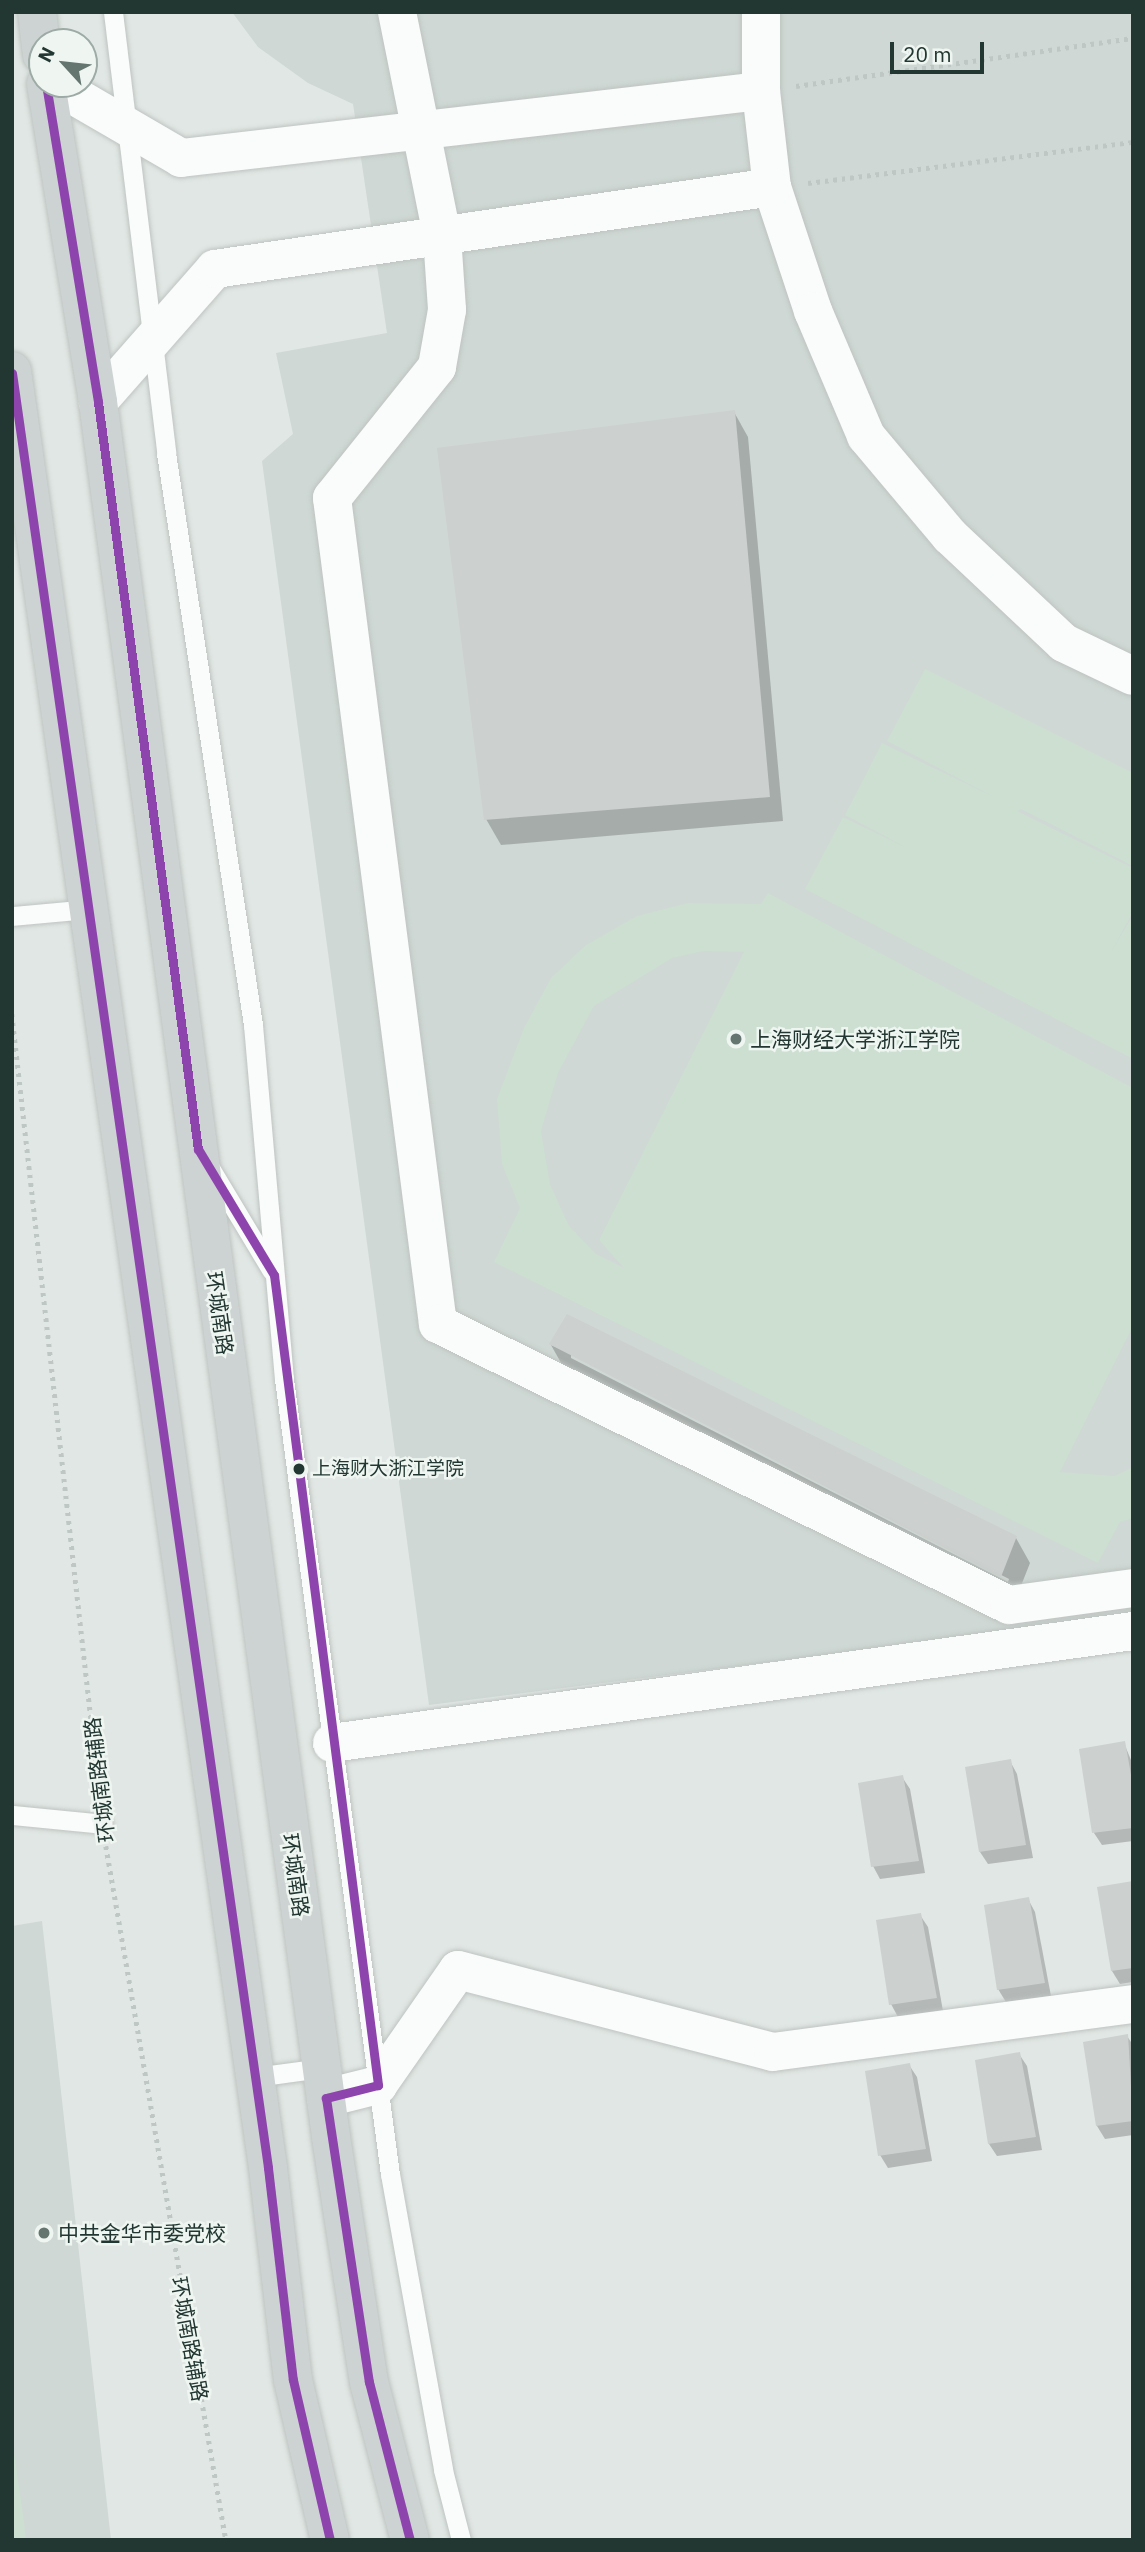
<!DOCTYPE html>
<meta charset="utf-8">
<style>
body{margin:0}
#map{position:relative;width:1145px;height:2552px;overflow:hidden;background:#e1e7e4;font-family:"IBM Plex Sans","Noto Sans SC",sans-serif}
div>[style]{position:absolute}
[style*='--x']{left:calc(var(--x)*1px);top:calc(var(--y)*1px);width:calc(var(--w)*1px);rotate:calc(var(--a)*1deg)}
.built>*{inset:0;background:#cfd8d4}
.green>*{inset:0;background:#ccdfd1}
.shadow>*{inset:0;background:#0003}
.building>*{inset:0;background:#ccd0ce}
.path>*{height:4.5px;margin-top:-2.25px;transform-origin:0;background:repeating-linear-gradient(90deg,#bfc7c4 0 3.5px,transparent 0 8.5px)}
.roads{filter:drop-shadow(0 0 2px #bec4c1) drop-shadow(0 0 2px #bec4c1)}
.lane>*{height:19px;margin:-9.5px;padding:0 9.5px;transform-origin:9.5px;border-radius:9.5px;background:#fafbfb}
.street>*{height:38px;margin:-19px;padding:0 19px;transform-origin:19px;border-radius:19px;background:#fafbfb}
.primary>*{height:38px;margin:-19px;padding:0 19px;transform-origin:19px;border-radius:19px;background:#cdd3d2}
.bus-1>*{height:9px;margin:-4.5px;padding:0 4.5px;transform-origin:4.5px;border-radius:4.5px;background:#8e44ad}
.dots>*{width:19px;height:19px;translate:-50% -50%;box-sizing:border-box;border:4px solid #eff6f2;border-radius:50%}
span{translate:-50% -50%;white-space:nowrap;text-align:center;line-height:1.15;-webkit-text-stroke:5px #eff6f2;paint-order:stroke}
.bus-label{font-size:19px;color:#223731}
.left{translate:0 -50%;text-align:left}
.poi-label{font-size:21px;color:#223731}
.street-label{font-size:21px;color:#223731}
.frame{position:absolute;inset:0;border:14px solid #223731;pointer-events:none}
.north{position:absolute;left:28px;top:28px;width:70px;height:70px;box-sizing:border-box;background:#eff6f2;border:2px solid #9daaa5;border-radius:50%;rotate:297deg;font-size:19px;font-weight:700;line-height:28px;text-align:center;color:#223731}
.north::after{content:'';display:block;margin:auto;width:24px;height:32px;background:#657570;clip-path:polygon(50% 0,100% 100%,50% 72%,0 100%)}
.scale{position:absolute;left:890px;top:42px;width:94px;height:32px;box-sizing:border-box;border:4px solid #223731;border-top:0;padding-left:9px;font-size:21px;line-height:24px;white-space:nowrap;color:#223731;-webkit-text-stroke:5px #eff6f2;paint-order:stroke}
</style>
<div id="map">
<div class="built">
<i style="clip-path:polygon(232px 12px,1133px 12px,1133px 1616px,429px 1705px,262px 461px,293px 434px,276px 353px,387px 333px,353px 104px,308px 83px,258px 47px)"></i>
<i style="clip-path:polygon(42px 1921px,111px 2540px,12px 2540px,12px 1926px)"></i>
</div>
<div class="green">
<i style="clip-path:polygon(925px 669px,1133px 773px,1133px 866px,1021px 809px,1017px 811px,1133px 868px,1133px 912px,1111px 952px,1133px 915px,1133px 1059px,805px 889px,843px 817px,907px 848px,845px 815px,882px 743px,994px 797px,887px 741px)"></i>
<i style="clip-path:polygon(evenodd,768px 893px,1133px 1088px,1133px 1326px,1060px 1472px,1115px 1476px,1133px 1467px,1133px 1518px,1120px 1522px,1098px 1563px,494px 1262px,520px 1208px,502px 1164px,497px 1099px,524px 1028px,551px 978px,586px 945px,637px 916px,688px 903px,761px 904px,768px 893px,704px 951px,744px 952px,599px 1240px,624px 1268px,596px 1254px,569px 1226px,550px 1184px,541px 1131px,558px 1073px,594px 1006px,672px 958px,704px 951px)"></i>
<i style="clip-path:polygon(12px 2438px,24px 2522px,26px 2540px,12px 2540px)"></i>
</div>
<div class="shadow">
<i style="clip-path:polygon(734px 412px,748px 437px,783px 821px,501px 845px,486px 819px)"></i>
<i style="clip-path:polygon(evenodd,551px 1345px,1016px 1538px,1030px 1563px,1015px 1601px,565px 1370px,551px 1345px,571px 1354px,1009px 1579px,1008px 1582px,571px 1358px,571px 1354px)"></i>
<i style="clip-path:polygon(1124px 1743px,1133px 1765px,1133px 1841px,1102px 1845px,1094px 1833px)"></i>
<i style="clip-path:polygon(1010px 1761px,1017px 1774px,1033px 1858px,988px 1864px,980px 1852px)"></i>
<i style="clip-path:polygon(902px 1777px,910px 1789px,925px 1873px,880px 1879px,873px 1866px)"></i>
<i style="clip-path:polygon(1133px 1882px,1133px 1982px,1120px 1984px,1112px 1971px,1099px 1888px)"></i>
<i style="clip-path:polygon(1028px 1899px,1035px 1912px,1051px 1996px,1006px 2002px,998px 1989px)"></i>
<i style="clip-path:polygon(920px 1915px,928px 1927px,943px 2011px,898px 2017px,891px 2004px)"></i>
<i style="clip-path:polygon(1127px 2036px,1133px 2045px,1133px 2135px,1105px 2139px,1097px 2126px,1085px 2043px)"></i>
<i style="clip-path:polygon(1019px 2054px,1027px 2066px,1042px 2150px,997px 2156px,989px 2144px)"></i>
<i style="clip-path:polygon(909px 2065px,917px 2077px,932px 2161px,888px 2168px,880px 2155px)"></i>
</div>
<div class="building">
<i style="clip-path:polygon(735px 410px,770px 797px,484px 820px,437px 448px)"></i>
<i style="clip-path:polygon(567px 1314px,1017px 1536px,1001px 1577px,549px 1344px)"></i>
<i style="clip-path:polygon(1125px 1741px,1133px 1786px,1133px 1828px,1092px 1833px,1079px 1749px)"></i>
<i style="clip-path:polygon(1011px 1759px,1026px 1845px,979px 1852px,965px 1767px)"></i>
<i style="clip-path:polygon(903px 1775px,919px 1861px,871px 1867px,858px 1783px)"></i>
<i style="clip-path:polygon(1133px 1881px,1133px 1968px,1111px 1971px,1097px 1887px)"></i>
<i style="clip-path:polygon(1029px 1897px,1045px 1983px,997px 1990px,984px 1905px)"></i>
<i style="clip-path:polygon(921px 1913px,937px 1998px,889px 2005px,876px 1920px)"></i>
<i style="clip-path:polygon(1128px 2034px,1133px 2121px,1096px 2126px,1083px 2042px)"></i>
<i style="clip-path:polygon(1020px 2052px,1036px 2137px,988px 2144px,975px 2060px)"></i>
<i style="clip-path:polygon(910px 2063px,926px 2149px,878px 2156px,865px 2071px)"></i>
</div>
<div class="path">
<i style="--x:796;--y:86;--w:340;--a:-8.1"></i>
<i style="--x:808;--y:183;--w:328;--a:-7.2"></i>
<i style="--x:12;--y:1014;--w:790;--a:83.6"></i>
<i style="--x:106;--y:1846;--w:704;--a:80.19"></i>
</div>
<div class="roads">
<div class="lane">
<i style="--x:113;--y:12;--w:444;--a:83.1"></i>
<i style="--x:166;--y:453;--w:579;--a:81.35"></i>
<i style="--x:253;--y:1025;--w:355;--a:85"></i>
<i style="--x:284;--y:1379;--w:802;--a:82.41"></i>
<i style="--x:390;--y:2174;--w:301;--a:79.8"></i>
<i style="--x:443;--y:2470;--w:72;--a:75.6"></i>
<i style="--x:12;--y:916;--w:77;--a:-5.2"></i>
<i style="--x:210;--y:1168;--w:120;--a:59"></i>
<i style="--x:12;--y:1815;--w:91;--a:5.6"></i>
<i style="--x:255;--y:2077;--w:68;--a:-7.7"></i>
</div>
<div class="street">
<i style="--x:397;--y:12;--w:228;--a:78.6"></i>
<i style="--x:442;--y:236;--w:74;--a:86.1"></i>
<i style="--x:447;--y:310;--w:58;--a:100"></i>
<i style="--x:437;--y:367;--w:168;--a:128.7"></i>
<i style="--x:332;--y:498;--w:833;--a:82.69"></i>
<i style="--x:438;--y:1324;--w:636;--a:26.2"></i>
<i style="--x:1009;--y:1605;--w:125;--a:-7.8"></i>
<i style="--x:761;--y:12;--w:79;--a:90"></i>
<i style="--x:761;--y:91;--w:97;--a:83.5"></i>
<i style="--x:772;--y:187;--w:131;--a:71.7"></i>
<i style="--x:813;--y:311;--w:136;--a:67"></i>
<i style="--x:866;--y:436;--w:131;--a:50"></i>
<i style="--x:950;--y:536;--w:156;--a:43.2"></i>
<i style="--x:1064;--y:643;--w:76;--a:25.6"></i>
<i style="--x:54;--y:84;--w:147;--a:30.2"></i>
<i style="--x:181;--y:158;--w:584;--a:-6.59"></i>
<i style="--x:98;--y:402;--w:177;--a:-48.7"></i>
<i style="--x:215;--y:269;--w:563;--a:-8.37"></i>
<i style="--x:332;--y:1743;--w:809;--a:-7.96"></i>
<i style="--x:326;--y:2098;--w:54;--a:-14"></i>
<i style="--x:378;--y:2085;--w:140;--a:-55.2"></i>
<i style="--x:458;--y:1970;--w:325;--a:14.6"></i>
<i style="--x:773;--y:2052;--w:363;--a:-7.6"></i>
</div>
<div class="primary">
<i style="--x:37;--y:12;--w:43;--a:83.4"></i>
<i style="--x:46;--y:84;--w:322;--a:80.7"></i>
<i style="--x:98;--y:402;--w:1751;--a:82.35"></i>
<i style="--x:331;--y:2137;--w:248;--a:81.2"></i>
<i style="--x:369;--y:2382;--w:163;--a:75.5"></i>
<i style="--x:12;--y:371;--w:1815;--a:81.89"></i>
<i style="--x:268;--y:2168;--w:213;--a:83.3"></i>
<i style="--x:293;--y:2380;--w:164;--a:77"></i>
</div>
</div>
<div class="bus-1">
<i style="--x:46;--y:84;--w:322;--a:80.7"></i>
<i style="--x:98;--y:402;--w:754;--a:82.38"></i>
<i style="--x:198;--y:1149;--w:147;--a:58.9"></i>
<i style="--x:274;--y:1275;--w:817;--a:82.68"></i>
<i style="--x:378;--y:2085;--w:54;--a:166"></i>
<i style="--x:326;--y:2098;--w:287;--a:81.4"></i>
<i style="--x:369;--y:2382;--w:163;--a:75.5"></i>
<i style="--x:12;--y:373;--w:1813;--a:81.88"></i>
<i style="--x:268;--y:2168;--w:213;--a:83.3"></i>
<i style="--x:293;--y:2380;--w:164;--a:77"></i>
</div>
<div class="dots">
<i style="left:736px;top:1039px;background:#657570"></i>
<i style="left:299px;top:1469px;background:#223731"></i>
<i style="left:44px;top:2233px;background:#657570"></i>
</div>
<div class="bus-label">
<span class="left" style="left:312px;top:1469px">上海财大浙江学院</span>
</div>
<div class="poi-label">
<span class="left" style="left:750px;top:1039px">上海财经大学浙江学院</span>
<span class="left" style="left:58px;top:2233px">中共金华市委党校</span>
</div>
<div class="street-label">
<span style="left:220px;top:1313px;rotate:82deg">环城南路</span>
<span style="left:99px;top:1780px;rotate:-97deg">环城南路辅路</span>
<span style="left:296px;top:1875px;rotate:82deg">环城南路</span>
<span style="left:190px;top:2339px;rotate:80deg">环城南路辅路</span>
</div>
<div class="frame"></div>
<div class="north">N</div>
<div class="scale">20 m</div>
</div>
